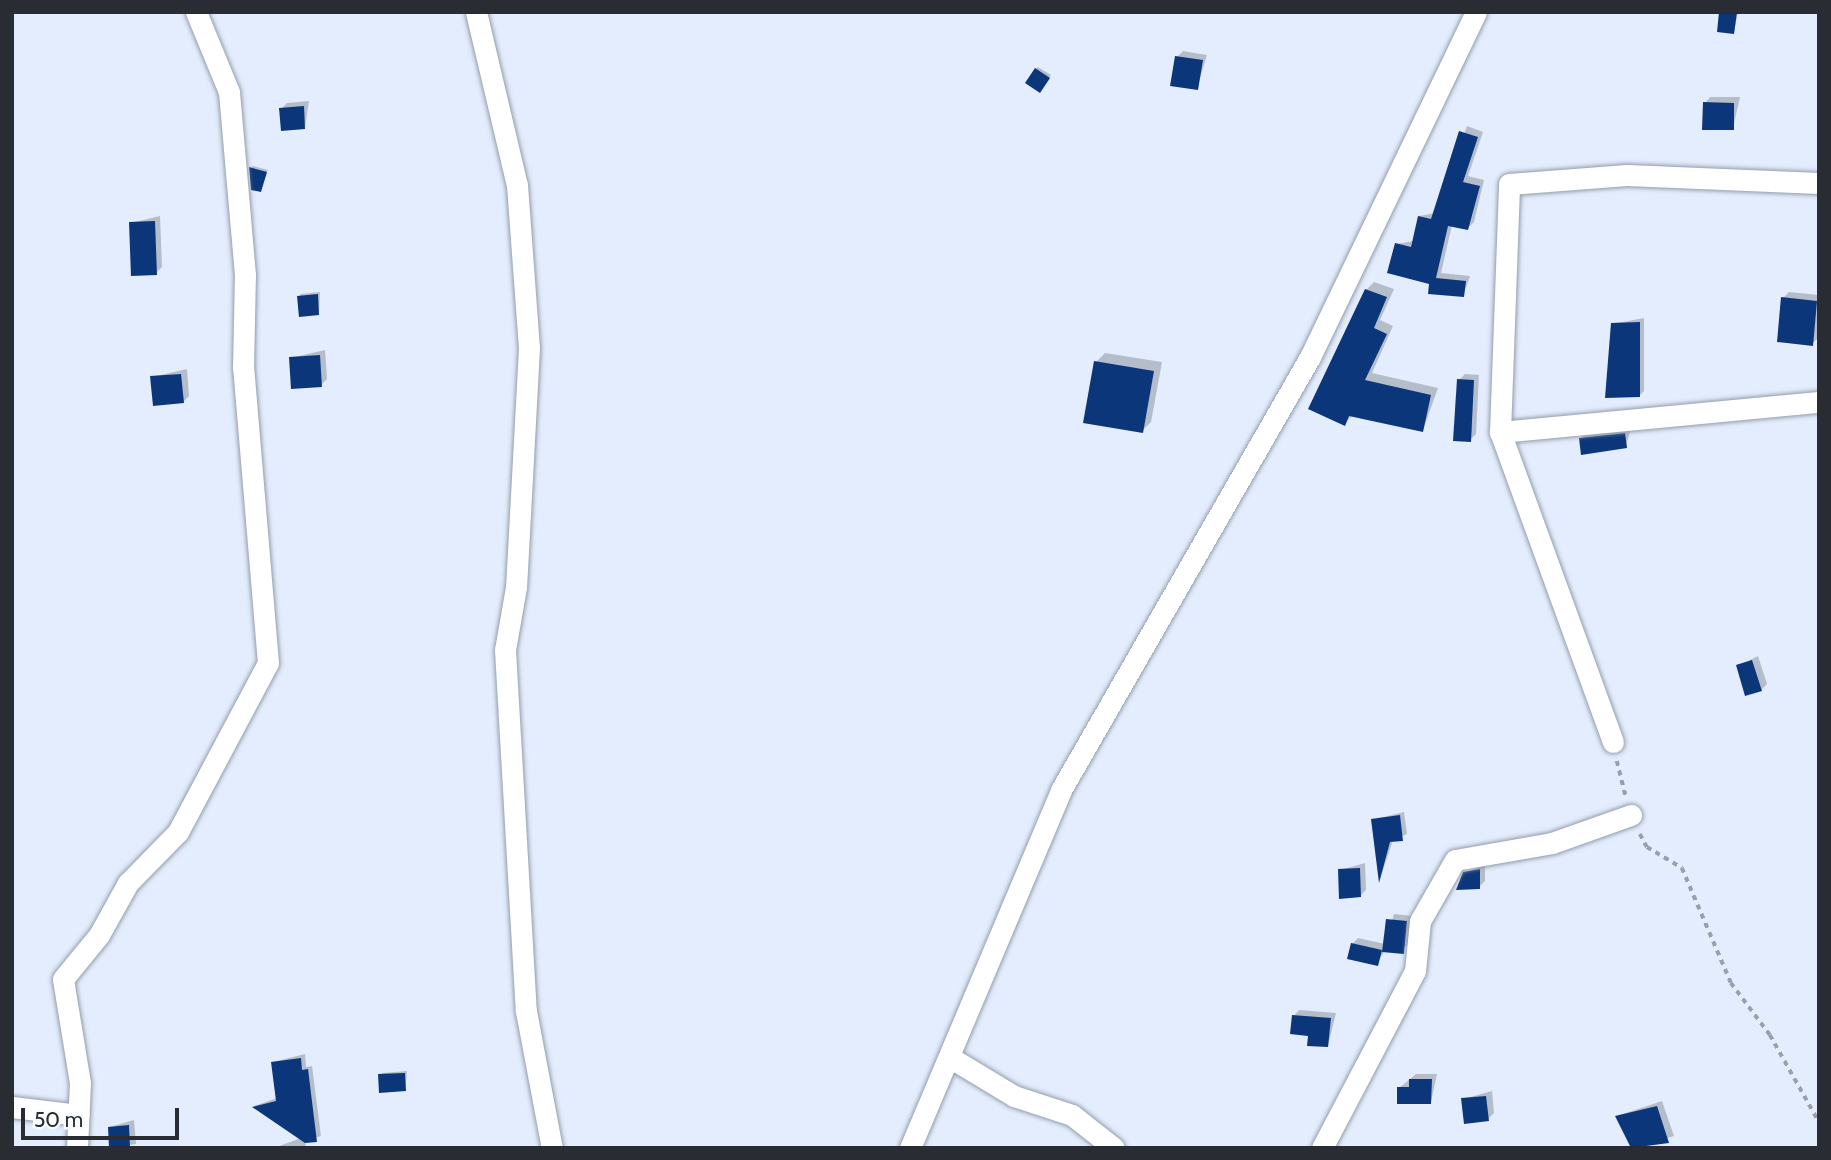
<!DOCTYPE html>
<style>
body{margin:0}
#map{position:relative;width:1831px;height:1160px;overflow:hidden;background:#e3edfd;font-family:Cabin,sans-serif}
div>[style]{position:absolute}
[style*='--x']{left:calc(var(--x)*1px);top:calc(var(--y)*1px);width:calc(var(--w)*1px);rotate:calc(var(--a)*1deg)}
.shadow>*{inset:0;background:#0003}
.building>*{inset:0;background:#0c367a}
.path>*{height:3.5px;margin-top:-1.75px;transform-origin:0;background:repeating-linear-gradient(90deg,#99a0ac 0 5px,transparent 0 10px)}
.roads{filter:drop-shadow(0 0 2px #939dac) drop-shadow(0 0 2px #939dac)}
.minor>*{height:21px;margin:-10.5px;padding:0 10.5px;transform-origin:10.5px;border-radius:10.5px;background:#fff}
span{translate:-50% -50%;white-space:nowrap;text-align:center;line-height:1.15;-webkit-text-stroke:7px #f8fafd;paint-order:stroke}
.frame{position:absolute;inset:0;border:14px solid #292d33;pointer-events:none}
.scale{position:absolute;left:21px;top:1108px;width:158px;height:32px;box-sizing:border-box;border:4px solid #292d33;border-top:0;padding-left:9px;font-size:21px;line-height:24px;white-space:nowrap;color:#292d33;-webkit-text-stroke:5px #f8fafd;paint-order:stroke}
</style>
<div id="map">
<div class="shadow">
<i style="clip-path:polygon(1721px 12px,1738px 12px,1734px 32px)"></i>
<i style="clip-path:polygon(1183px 51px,1207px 55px,1197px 88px,1177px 57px)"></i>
<i style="clip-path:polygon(1038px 67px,1051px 75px,1042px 89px,1036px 69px)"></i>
<i style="clip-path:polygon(1710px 97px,1740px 97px,1733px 128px,1705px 103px)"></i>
<i style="clip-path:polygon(309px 101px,305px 127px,281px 109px,287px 103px)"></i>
<i style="clip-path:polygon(1467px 126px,1483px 132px,1468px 176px,1484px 180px,1474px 222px,1468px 228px,1452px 225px,1441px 273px,1470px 276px,1463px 296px,1431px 283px,1396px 244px,1414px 241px,1419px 216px,1435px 213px)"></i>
<i style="clip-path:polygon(253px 166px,268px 170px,260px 190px,251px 168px)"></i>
<i style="clip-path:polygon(160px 216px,162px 267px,156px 273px,131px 223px)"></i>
<i style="clip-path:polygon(1374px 282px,1394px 289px,1380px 320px,1393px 326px,1372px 373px,1438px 388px,1423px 430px,1352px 416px,1344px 424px,1366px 290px)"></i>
<i style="clip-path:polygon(320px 292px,319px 314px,299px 297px,301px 294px)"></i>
<i style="clip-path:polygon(1789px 292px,1819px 295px,1818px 338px,1812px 344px,1783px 298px)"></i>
<i style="clip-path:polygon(1644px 318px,1644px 391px,1639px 396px,1612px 324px)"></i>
<i style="clip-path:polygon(325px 350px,327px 379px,321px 385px,290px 358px)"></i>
<i style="clip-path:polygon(1105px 353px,1162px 362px,1151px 422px,1142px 431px,1096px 362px)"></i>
<i style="clip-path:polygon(187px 369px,189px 396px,183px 402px,152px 377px)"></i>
<i style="clip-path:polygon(1465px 374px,1479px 375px,1476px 434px,1470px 440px,1459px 380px)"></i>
<i style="clip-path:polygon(1631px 428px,1626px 446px,1581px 438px,1587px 433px)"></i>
<i style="clip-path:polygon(1758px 656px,1767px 684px,1761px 690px,1738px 666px)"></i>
<i style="clip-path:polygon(1404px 812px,1407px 834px,1393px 840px,1380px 879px,1372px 820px)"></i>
<i style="clip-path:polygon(1365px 863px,1366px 890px,1360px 896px,1340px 870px)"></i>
<i style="clip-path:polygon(1485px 864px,1485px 881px,1479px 887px,1465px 873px)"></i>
<i style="clip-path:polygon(1394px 914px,1412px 916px,1409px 946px,1385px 950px,1377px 964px,1352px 944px,1358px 938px,1385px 944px)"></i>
<i style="clip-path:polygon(1299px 1010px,1336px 1013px,1328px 1046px,1294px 1016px)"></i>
<i style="clip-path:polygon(305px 1054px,306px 1067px,312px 1066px,321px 1136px,305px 1141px,306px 1148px,274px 1148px,301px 1138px,254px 1106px,277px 1098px,273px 1062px)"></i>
<i style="clip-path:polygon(407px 1071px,405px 1089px,380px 1075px,383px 1073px)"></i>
<i style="clip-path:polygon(1416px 1074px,1437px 1074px,1431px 1102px,1399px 1088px)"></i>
<i style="clip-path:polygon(1492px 1091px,1494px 1113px,1488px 1119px,1463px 1099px)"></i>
<i style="clip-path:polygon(1662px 1101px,1674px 1136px,1633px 1148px,1617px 1116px)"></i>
<i style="clip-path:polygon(134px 1120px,136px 1144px,111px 1148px,109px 1127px)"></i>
</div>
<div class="building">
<i style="clip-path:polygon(1719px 12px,1737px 12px,1734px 34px,1717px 32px)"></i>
<i style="clip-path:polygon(1175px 56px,1203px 60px,1198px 90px,1170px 86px)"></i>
<i style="clip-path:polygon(1035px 68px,1050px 78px,1040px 93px,1025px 83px)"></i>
<i style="clip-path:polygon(1703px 102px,1734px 103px,1734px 130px,1702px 130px)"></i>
<i style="clip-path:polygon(304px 106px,305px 129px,281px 131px,279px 108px)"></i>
<i style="clip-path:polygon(1459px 131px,1478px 137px,1463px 182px,1480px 186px,1468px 230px,1448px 226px,1436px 278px,1466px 281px,1464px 297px,1428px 294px,1429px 284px,1387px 273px,1395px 243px,1411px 247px,1418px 216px,1431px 219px)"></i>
<i style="clip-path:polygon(249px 167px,267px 172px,261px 192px,251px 190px)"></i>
<i style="clip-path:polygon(155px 221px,157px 275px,131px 276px,129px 222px)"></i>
<i style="clip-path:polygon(1365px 289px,1387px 297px,1374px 328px,1387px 334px,1365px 380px,1431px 395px,1423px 432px,1349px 416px,1345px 426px,1308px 409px)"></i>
<i style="clip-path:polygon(318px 294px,319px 315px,299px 317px,297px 296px)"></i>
<i style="clip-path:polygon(1781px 297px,1817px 301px,1813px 346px,1777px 342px)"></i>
<i style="clip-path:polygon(1640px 322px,1640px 397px,1605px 398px,1611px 323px)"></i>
<i style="clip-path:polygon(320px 355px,322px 387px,291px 389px,289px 357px)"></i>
<i style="clip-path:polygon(1094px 361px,1154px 371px,1143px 433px,1083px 423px)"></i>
<i style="clip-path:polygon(181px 374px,184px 403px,153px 406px,150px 376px)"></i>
<i style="clip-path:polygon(1457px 379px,1474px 380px,1471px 442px,1453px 441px)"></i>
<i style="clip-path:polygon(1625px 433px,1627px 448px,1581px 455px,1579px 438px)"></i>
<i style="clip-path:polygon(1752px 660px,1762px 691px,1745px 696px,1736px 665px)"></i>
<i style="clip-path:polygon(1400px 815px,1403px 841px,1390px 842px,1379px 883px,1371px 819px)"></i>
<i style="clip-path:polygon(1360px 868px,1361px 897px,1339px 899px,1338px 869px)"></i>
<i style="clip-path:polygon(1480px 869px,1480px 889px,1456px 890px,1463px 872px)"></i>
<i style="clip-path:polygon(1386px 919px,1407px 921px,1404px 954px,1382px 952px)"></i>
<i style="clip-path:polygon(1351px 943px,1382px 950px,1378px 966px,1347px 959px)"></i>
<i style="clip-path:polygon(1292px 1015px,1331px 1018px,1328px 1047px,1307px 1046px,1308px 1036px,1290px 1034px)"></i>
<i style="clip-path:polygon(301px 1058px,302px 1070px,308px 1069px,317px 1142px,305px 1143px,252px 1107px,276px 1101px,271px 1062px)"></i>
<i style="clip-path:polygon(405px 1073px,406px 1091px,379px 1093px,378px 1074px)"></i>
<i style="clip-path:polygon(1409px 1079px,1432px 1079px,1431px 1104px,1397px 1104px,1397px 1087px,1409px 1087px)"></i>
<i style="clip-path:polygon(1486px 1096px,1489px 1121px,1464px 1124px,1461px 1098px)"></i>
<i style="clip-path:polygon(1657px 1106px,1669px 1143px,1631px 1148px,1615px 1116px)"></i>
<i style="clip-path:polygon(129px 1125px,130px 1148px,109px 1148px,108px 1127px)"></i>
</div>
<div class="path">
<i style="--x:1617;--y:761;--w:37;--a:76"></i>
<i style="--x:1640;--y:834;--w:15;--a:62"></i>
<i style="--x:1647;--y:847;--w:41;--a:31"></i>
<i style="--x:1682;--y:868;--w:125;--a:66.9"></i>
<i style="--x:1731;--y:983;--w:65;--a:53.1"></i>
<i style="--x:1770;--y:1035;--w:100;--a:60.6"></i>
</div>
<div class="roads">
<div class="minor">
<i style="--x:476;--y:12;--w:178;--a:76.7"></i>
<i style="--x:517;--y:185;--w:163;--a:85.8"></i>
<i style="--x:529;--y:348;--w:239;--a:93.1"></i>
<i style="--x:516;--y:587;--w:64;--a:99.9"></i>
<i style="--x:505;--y:650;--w:362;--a:86.7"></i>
<i style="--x:526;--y:1011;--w:139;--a:79.3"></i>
<i style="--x:1500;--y:432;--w:248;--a:-87.9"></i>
<i style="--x:1509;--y:184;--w:118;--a:-4.4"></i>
<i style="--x:1627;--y:175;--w:192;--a:2.4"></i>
<i style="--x:1613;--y:742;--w:330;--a:-110"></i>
<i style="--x:1500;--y:432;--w:320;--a:-5.4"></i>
<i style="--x:951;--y:1058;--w:74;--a:31.1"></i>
<i style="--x:1014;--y:1096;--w:61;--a:18.1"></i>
<i style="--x:1072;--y:1115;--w:53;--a:38.2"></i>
<i style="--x:12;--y:1107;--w:67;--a:6.8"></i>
<i style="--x:77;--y:1148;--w:65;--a:-87.4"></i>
<i style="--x:80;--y:1083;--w:105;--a:-99.3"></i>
<i style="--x:63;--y:979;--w:57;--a:-50.7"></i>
<i style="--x:99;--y:935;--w:60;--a:-60.9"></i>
<i style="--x:128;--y:883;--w:71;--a:-45.6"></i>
<i style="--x:178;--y:832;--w:191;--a:-62"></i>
<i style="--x:268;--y:663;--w:296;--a:-94.8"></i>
<i style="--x:243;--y:368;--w:93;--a:-88.8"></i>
<i style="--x:245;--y:275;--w:184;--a:-95"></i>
<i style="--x:229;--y:92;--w:87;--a:-112.4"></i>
<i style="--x:910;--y:1148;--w:389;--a:-67.1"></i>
<i style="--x:1061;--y:790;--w:499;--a:-60.1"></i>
<i style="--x:1310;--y:357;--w:383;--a:-64.3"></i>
<i style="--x:1322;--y:1148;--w:200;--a:-62.3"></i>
<i style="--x:1415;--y:971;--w:50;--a:-84.3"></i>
<i style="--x:1420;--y:921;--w:70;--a:-60.2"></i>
<i style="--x:1455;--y:860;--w:98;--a:-9.9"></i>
<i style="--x:1552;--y:843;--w:84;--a:-19.5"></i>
</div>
</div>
<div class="frame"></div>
<div class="scale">50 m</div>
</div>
